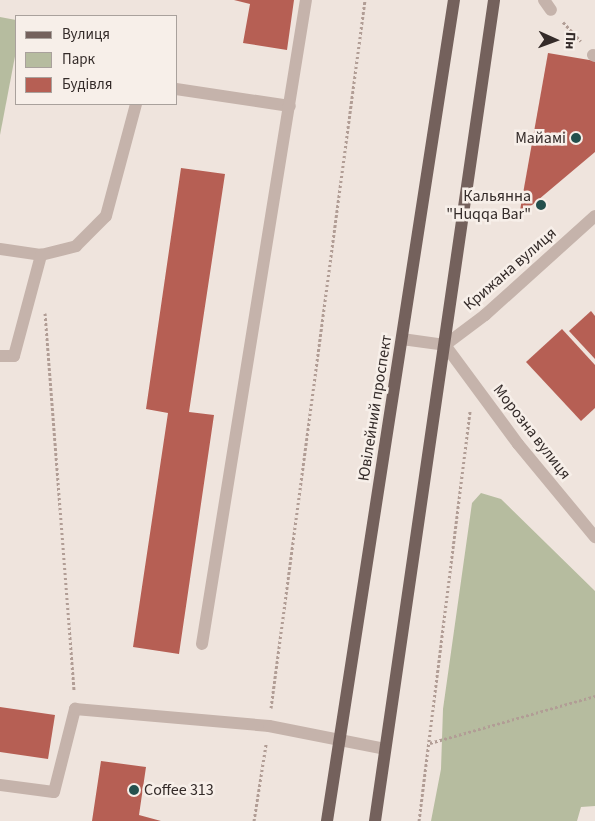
<!DOCTYPE html>
<meta charset="utf-8">
<style>
body{margin:0}
#map{position:relative;width:595px;height:821px;overflow:hidden;background:#efe4dd;font-family:"Source Sans 3",sans-serif}
div>[style]{position:absolute}
[style*='--x']{left:calc(var(--x)*1px);top:calc(var(--y)*1px);width:calc(var(--w)*1px);rotate:calc(var(--a)*1deg)}
.green>*{inset:0;background:#b6bc9f}
.building>*{inset:0;background:#b65f54}
.path>*{height:3px;margin-top:-1.5px;transform-origin:0;background:repeating-linear-gradient(90deg,#b19d95 0 2.5px,transparent 0 5px)}
.service>*{height:12px;margin:-6px;padding:0 6px;transform-origin:6px;border-radius:6px;background:#c5b3ab}
.minor>*{height:12px;margin:-6px;padding:0 6px;transform-origin:6px;border-radius:6px;background:#c5b3ab}
.primary>*{height:12px;margin:-6px;padding:0 6px;transform-origin:6px;border-radius:6px;background:#74615c}
.dots>*{width:14px;height:14px;translate:-50% -50%;box-sizing:border-box;border:2px solid #f7efe9;border-radius:50%}
span{translate:-50% -50%;white-space:nowrap;text-align:center;line-height:1.15;-webkit-text-stroke:5px #f7efe9;paint-order:stroke}
.poi-label{font-size:16px;color:#342b29}
.right{translate:-100% -50%;text-align:right}
.left{translate:0 -50%;text-align:left}
.street-label{font-size:16px;color:#342b29}
.legend{position:absolute;left:15px;top:15px;width:162px;height:90px;box-sizing:border-box;background:#f7efe9;border:1px solid #a9a19c;margin:0;padding:6px 9px;list-style:none;font-size:15px;color:#342b29}
.legend li{display:flex;align-items:center;gap:10px;height:25px}
.legend b{width:25px;border:1px solid #a9a19c}
.north{position:absolute;left:530px;top:15px;width:50px;height:50px;-webkit-text-stroke:4px #f7efe9;paint-order:stroke;rotate:92deg;font-size:14px;font-weight:700;line-height:20px;text-align:center;color:#342b29}
.north::after{content:'';display:block;margin:auto;width:18px;height:22px;background:#342b29;clip-path:polygon(50% 0,100% 100%,50% 72%,0 100%)}
</style>
<div id="map">
<div class="green">
<i style="clip-path:polygon(0 17px,16px 20px,16px 51px,0 135px)"></i>
<i style="clip-path:polygon(481px 493px,501px 499px,595px 591px,595px 806px,581px 807px,577px 821px,431px 821px,441px 769px,443px 709px,472px 503px)"></i>
</div>
<div class="building">
<i style="clip-path:polygon(234px 0,294px 0,287px 50px,243px 43px,250px 4px)"></i>
<i style="clip-path:polygon(548px 53px,595px 61px,595px 152px,519px 216px)"></i>
<i style="clip-path:polygon(181px 168px,225px 174px,189px 412px,214px 415px,179px 654px,133px 647px,168px 413px,146px 409px)"></i>
<i style="clip-path:polygon(591px 311px,595px 316px,595px 359px,569px 331px)"></i>
<i style="clip-path:polygon(562px 329px,595px 365px,595px 408px,581px 421px,526px 362px)"></i>
<i style="clip-path:polygon(0 707px,55px 715px,48px 759px,0 752px)"></i>
<i style="clip-path:polygon(101px 761px,146px 767px,139px 815px,161px 821px,92px 821px)"></i>
</div>
<div class="path">
<i style="--x:563;--y:22;--w:26;--a:47"></i>
<i style="--x:45;--y:313;--w:379;--a:85.6"></i>
<i style="--x:271;--y:708;--w:714;--a:-82.44"></i>
<i style="--x:430;--y:743;--w:172;--a:-15.9"></i>
<i style="--x:254;--y:821;--w:78;--a:-81.1"></i>
<i style="--x:419;--y:821;--w:414;--a:-82.9"></i>
</div>
<div class="service">
<i style="--x:176;--y:89;--w:115;--a:8.5"></i>
<i style="--x:0;--y:249;--w:41;--a:8.3"></i>
<i style="--x:402;--y:339;--w:43;--a:7.9"></i>
<i style="--x:0;--y:356;--w:14;--a:0"></i>
<i style="--x:14;--y:356;--w:105;--a:-75"></i>
<i style="--x:41;--y:255;--w:36;--a:-14"></i>
<i style="--x:76;--y:246;--w:42;--a:-45"></i>
<i style="--x:106;--y:216;--w:116;--a:-75"></i>
<i style="--x:202;--y:644;--w:652;--a:-80.83"></i>
<i style="--x:0;--y:785;--w:54;--a:7.4"></i>
<i style="--x:54;--y:792;--w:86;--a:-75.8"></i>
<i style="--x:75;--y:709;--w:195;--a:5"></i>
<i style="--x:269;--y:726;--w:118;--a:11.2"></i>
</div>
<div class="minor">
<i style="--x:544;--y:0;--w:12;--a:55"></i>
<i style="--x:593;--y:55;--w:2;--a:27"></i>
<i style="--x:595;--y:216;--w:148;--a:138"></i>
<i style="--x:485;--y:315;--w:50;--a:143.1"></i>
<i style="--x:445;--y:345;--w:123;--a:53.6"></i>
<i style="--x:518;--y:444;--w:121;--a:50.4"></i>
</div>
<div class="primary">
<i style="--x:327;--y:821;--w:831;--a:-81.21"></i>
<i style="--x:375;--y:821;--w:830;--a:-81.75"></i>
</div>
<div class="dots">
<i style="left:576px;top:138px;background:#24504d"></i>
<i style="left:541px;top:205px;background:#24504d"></i>
<i style="left:134px;top:790px;background:#24504d"></i>
</div>
<div class="poi-label">
<span class="right" style="left:566px;top:138px">Майамі</span>
<span class="right" style="left:531px;top:205px">Кальянна<br>"Huqqa Bar"</span>
<span class="left" style="left:144px;top:790px">Coffee 313</span>
</div>
<div class="street-label">
<span style="left:510px;top:269px;rotate:-41deg">Крижана вулиця</span>
<span style="left:375px;top:408px;rotate:-81deg">Ювілейний проспект</span>
<span style="left:532px;top:432px;rotate:52deg">Морозна вулиця</span>
</div>
<ul class="legend">
<li><b style="height:6px;background:#74615c"></b>Вулиця</li>
<li><b style="height:14px;background:#b6bc9f"></b>Парк</li>
<li><b style="height:14px;background:#b65f54"></b>Будівля</li>
</ul>
<div class="north">Пн</div>
</div>
